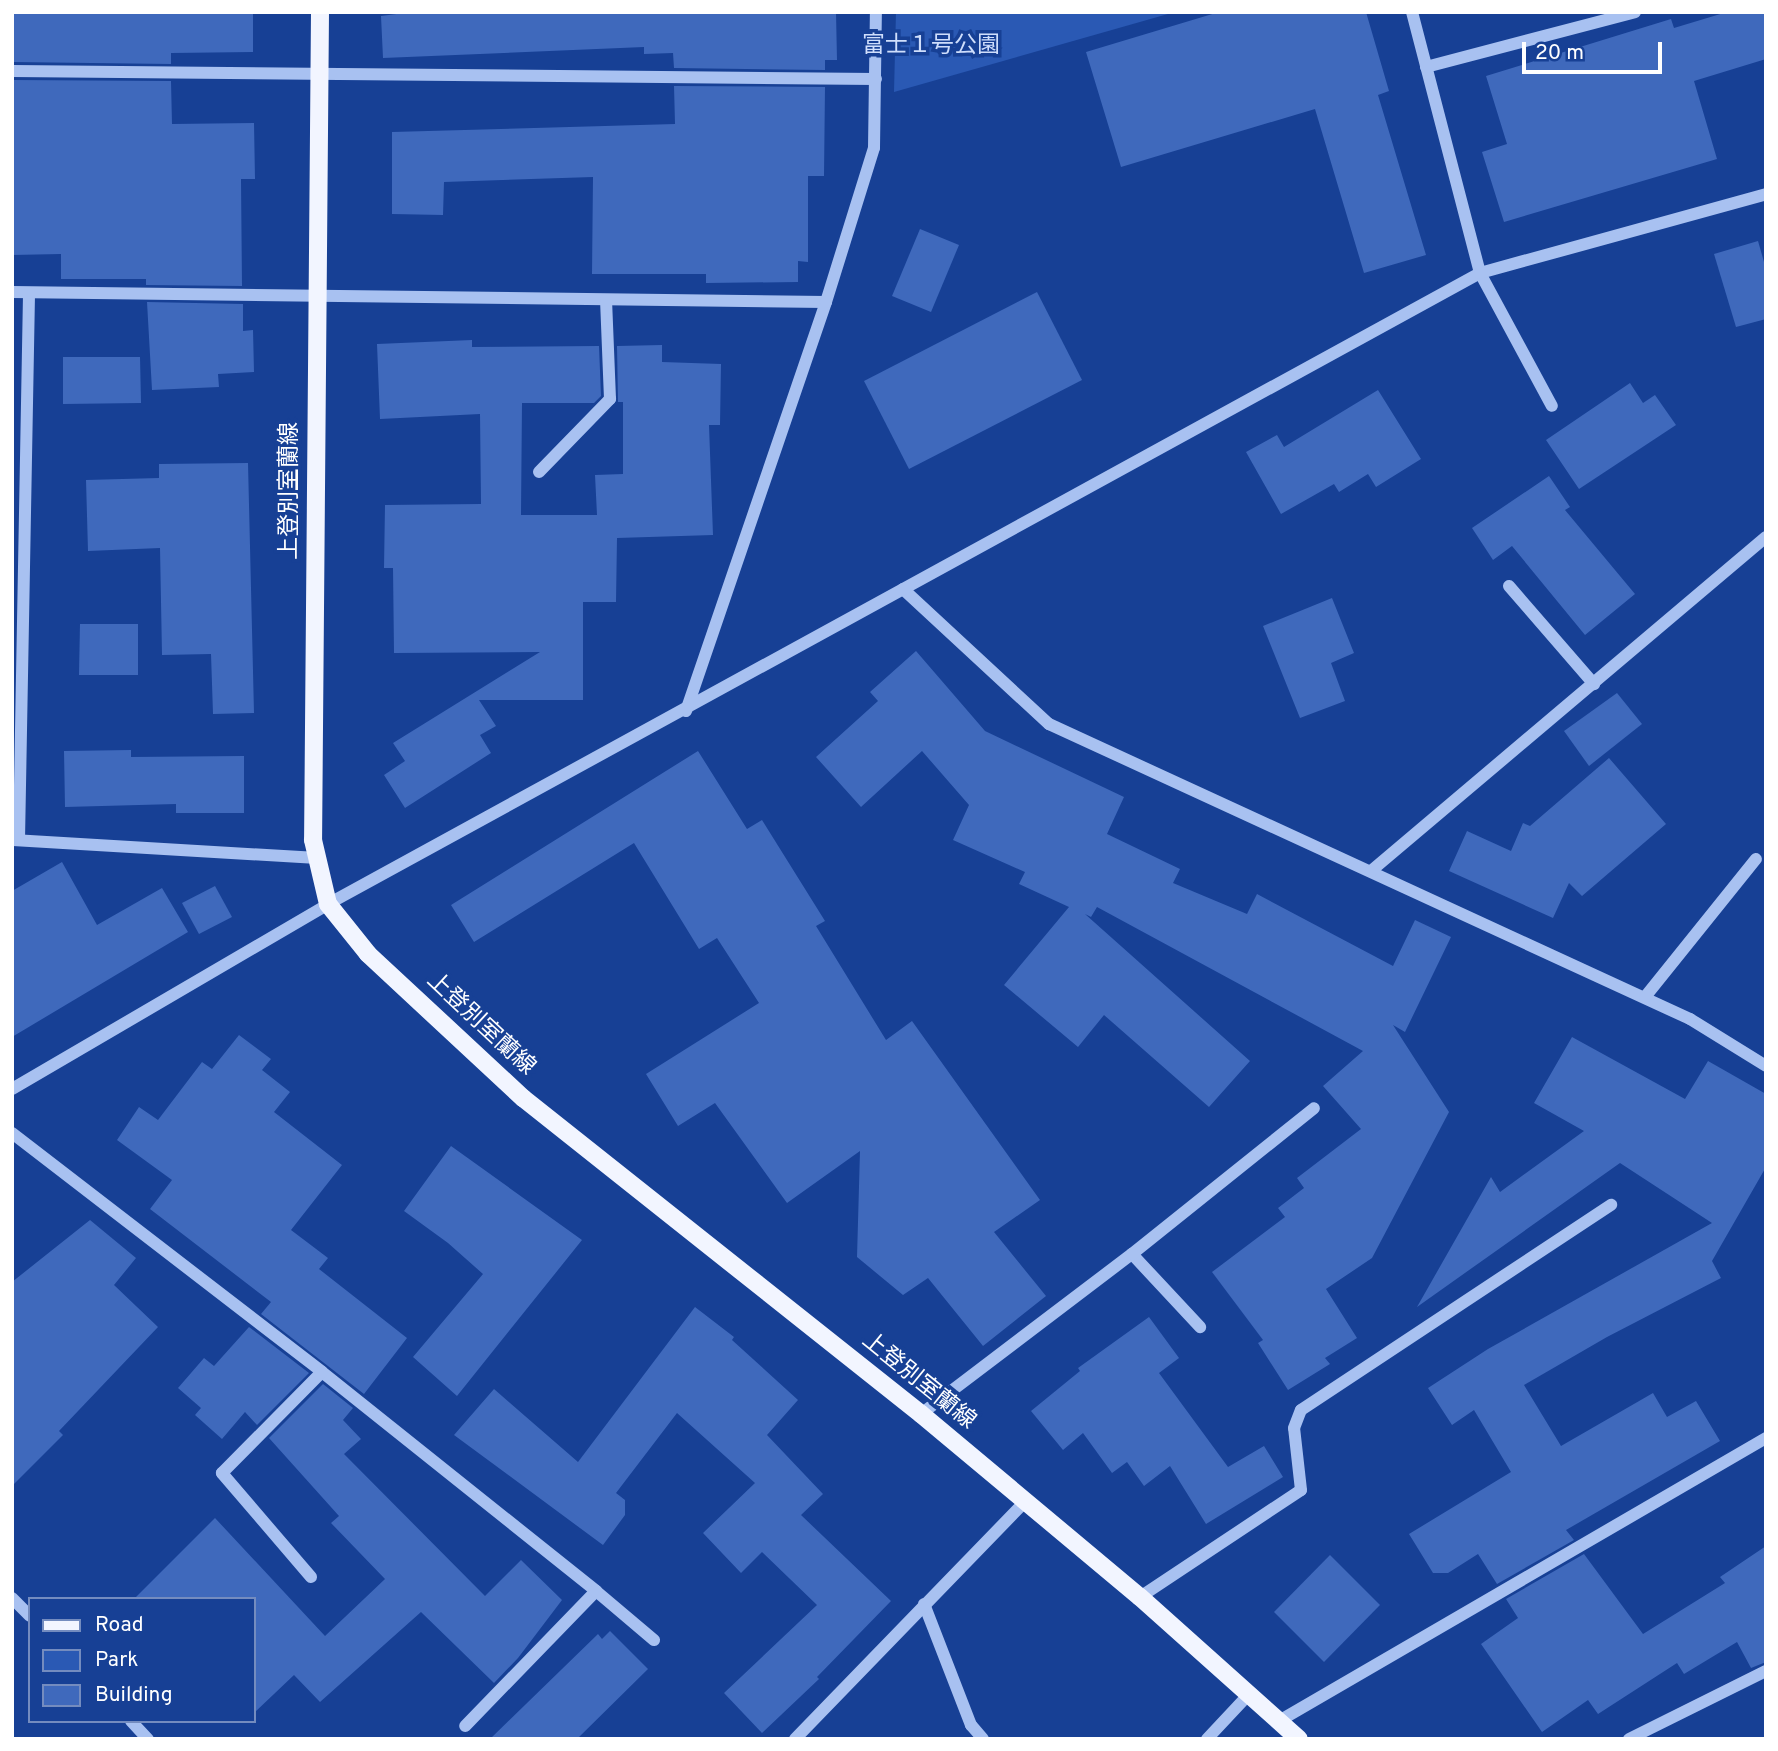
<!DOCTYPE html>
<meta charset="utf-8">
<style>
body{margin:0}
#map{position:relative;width:1778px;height:1751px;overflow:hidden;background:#174095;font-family:Overpass,"Noto Sans JP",sans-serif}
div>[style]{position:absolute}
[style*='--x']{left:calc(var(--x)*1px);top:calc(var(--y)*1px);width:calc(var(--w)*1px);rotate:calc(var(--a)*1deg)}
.green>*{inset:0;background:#2a59b4}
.building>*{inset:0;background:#3f69bc}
.minor>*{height:12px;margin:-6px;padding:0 6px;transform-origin:6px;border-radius:6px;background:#a8c1f1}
.major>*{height:18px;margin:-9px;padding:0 9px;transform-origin:9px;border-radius:9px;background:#f2f5ff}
span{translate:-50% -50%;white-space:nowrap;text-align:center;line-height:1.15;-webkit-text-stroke:7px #174095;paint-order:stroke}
.park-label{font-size:23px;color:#cfdefc}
.street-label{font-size:23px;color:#fff}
.frame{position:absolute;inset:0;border:14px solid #fff;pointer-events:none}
.legend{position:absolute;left:28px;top:1597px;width:228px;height:126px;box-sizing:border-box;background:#174095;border:2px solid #748cbf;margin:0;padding:9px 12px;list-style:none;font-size:21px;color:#fff}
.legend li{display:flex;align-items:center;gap:14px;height:35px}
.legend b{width:35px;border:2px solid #748cbf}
.scale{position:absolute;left:1522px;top:42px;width:140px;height:32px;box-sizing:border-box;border:4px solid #fff;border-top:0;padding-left:9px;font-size:21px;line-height:24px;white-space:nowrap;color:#fff;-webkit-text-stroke:5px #174095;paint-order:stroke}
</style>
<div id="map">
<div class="green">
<i style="clip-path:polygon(896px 12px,1175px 12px,894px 92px)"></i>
</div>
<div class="building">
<i style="clip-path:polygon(12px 12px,253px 12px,253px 52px,171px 53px,171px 64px,12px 62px)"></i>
<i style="clip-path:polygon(412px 12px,836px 12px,837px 60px,825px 60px,825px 70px,674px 68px,673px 53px,644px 54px,644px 47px,383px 58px,381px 16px)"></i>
<i style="clip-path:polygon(1219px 12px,1366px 12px,1389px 91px,1378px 95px,1426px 255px,1364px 273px,1315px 109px,1121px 167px,1086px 52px)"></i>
<i style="clip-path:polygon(1727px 12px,1766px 12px,1766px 59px,1694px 81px,1717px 159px,1504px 222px,1482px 152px,1507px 144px,1486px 76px,1671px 19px,1674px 28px)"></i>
<i style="clip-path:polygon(12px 80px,171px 81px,172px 124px,254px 123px,255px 179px,241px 179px,242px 286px,146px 285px,146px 279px,61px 279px,61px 254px,12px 255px)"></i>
<i style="clip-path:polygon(674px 86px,825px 87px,824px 176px,808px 176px,808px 262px,798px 261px,798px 282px,706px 283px,706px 274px,592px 274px,593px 177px,444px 182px,443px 215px,392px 214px,392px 132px,675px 124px)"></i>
<i style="clip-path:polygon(920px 229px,959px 245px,931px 312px,892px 296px)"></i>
<i style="clip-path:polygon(1758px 241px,1766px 269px,1766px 319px,1736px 327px,1714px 254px)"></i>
<i style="clip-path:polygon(1037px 292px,1082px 380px,909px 469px,864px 381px)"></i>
<i style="clip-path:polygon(147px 302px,243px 304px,243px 331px,253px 330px,254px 372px,218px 374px,219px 387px,152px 390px)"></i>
<i style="clip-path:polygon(472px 340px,472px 347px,599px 346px,601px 396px,594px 403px,522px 403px,521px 515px,597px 515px,595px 475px,623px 474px,623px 402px,618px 402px,617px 346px,662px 345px,662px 362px,721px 364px,720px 425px,709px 425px,713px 535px,617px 538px,616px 602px,583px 602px,583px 700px,479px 700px,496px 726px,480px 735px,491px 753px,405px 808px,384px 775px,405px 761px,393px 743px,540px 652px,394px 653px,393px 568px,384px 568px,385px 505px,481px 504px,480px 414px,380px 419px,377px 344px)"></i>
<i style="clip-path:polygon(63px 357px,140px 357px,141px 403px,63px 404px)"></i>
<i style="clip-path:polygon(1630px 383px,1643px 403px,1655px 395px,1676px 425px,1579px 489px,1546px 440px)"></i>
<i style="clip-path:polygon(1378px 390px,1421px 459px,1376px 487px,1368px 474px,1339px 492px,1334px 484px,1281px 514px,1246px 452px,1277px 435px,1284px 447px)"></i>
<i style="clip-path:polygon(248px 463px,254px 713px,213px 714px,211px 654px,162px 655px,160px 548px,88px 551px,86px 480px,159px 478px,159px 464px)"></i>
<i style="clip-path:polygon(1549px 476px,1570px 507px,1565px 510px,1635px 594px,1585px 635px,1512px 546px,1493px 560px,1472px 528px)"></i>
<i style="clip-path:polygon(1332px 598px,1354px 653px,1331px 663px,1345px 701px,1300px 718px,1263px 626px)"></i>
<i style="clip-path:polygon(80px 624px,138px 624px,138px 675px,79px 675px)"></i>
<i style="clip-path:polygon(916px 651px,985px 731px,1124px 797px,1107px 834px,1180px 869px,1173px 883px,1247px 914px,1257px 894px,1393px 966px,1415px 920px,1451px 937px,1405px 1032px,1393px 1025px,1449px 1112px,1372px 1258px,1326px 1289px,1357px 1338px,1325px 1358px,1330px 1364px,1288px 1390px,1258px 1343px,1263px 1340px,1212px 1272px,1285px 1217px,1278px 1208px,1304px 1188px,1297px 1178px,1361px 1129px,1323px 1086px,1363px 1051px,1097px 907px,1091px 917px,1085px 914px,1250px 1061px,1209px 1107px,1104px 1015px,1078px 1047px,1004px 985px,1069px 907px,1019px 884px,1025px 872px,953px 840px,969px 805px,922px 751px,861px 807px,816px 757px,878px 701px,870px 692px)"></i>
<i style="clip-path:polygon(1617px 693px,1642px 724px,1589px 766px,1564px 731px)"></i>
<i style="clip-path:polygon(131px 750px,131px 757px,244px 756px,244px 813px,176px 813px,176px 804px,65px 807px,64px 751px)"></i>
<i style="clip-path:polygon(698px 751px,747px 829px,762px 820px,825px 921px,816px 926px,886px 1040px,912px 1021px,1040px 1200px,994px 1232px,1046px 1296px,983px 1346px,928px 1278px,903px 1295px,857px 1257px,860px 1151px,787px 1203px,715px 1103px,678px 1126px,646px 1074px,759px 1003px,717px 938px,699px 949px,634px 843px,474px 942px,451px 905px)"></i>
<i style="clip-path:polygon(1609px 758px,1666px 824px,1582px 896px,1569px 883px,1553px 918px,1449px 871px,1467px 831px,1511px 851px,1523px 823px,1530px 826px)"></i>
<i style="clip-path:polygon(62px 862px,97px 925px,162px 888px,188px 932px,12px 1037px,12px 891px)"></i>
<i style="clip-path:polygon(215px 886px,232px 917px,199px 934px,182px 903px)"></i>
<i style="clip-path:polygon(239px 1035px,271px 1059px,262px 1070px,290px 1092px,274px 1112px,342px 1165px,291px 1230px,328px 1258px,319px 1269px,407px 1338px,364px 1394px,261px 1314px,271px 1302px,150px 1209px,172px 1180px,117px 1140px,139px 1107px,158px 1120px,202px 1062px,212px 1069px)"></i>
<i style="clip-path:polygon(1572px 1037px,1685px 1099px,1708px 1061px,1766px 1094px,1766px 1167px,1712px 1261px,1721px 1278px,1607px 1337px,1524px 1385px,1561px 1446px,1653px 1393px,1667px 1417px,1696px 1401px,1720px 1441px,1566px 1530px,1574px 1540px,1497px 1584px,1478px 1554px,1448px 1573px,1433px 1573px,1409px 1534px,1511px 1472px,1474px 1410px,1452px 1425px,1428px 1388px,1488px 1349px,1712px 1223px,1620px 1163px,1417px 1307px,1491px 1177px,1500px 1192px,1584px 1131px,1534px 1103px)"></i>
<i style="clip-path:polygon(451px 1146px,582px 1240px,457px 1396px,413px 1357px,483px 1274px,448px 1243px,404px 1211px)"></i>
<i style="clip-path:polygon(90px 1220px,136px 1258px,114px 1285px,158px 1327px,59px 1431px,63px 1435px,12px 1486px,12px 1282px)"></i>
<i style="clip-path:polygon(695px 1307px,734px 1337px,732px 1340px,798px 1400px,767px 1435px,823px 1494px,801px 1515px,891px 1601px,817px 1677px,819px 1679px,762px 1733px,724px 1693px,817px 1605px,762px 1552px,741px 1573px,703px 1533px,755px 1483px,677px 1413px,616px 1493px,625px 1500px,625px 1515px,603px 1545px,454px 1435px,494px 1389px,578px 1462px)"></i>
<i style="clip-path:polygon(1149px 1317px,1179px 1358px,1159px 1373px,1228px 1467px,1264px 1446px,1283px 1477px,1206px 1524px,1170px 1466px,1144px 1486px,1127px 1462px,1112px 1473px,1083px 1433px,1063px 1450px,1031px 1411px,1080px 1371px,1078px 1368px)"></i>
<i style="clip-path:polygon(249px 1327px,309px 1373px,257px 1425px,245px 1412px,222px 1439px,195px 1415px,201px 1408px,178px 1388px,204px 1358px,214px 1366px)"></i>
<i style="clip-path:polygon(323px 1384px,353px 1408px,343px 1420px,361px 1439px,344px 1454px,485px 1596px,521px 1560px,562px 1600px,518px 1658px,494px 1683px,421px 1612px,320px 1702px,294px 1675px,254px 1713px,254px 1599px,134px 1599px,215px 1518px,325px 1636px,385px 1579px,331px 1523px,339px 1516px,269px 1438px)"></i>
<i style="clip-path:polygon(1766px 1546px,1766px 1662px,1751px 1668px,1737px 1642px,1684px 1674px,1677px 1663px,1598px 1714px,1588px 1700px,1542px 1732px,1481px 1644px,1518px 1618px,1506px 1599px,1584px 1554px,1643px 1634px,1725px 1583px,1720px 1577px)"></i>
<i style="clip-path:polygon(1330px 1555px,1380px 1605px,1324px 1662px,1274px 1612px)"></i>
<i style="clip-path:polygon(610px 1631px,648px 1669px,577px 1739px,490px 1739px,598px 1634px,602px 1639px)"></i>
</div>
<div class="minor">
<i style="--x:1412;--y:12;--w:270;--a:75.4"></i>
<i style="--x:1480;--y:273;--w:151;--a:61.6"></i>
<i style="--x:1426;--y:67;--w:216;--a:-14.7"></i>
<i style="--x:12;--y:71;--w:864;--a:0.53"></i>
<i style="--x:12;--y:292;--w:814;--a:0.7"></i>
<i style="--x:539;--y:472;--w:102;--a:-45.8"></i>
<i style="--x:610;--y:399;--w:99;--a:-92.3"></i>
<i style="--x:1509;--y:586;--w:130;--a:49.1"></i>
<i style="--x:903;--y:589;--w:199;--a:42.8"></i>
<i style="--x:1049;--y:724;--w:706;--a:24.71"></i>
<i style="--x:1690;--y:1019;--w:89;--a:31.7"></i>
<i style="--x:686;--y:711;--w:432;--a:-71.1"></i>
<i style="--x:826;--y:302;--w:161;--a:-72.7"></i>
<i style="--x:874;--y:148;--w:136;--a:-89.2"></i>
<i style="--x:13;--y:840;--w:305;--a:3.4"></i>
<i style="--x:19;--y:840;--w:547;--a:-88.95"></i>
<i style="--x:1371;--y:871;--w:517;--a:-40.22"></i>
<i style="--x:1645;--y:997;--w:177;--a:-51.2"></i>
<i style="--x:12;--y:1089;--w:366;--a:-30.3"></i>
<i style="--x:328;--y:904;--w:1313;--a:-28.71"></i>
<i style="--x:1480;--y:273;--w:297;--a:-15.4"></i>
<i style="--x:12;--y:1133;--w:391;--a:37.6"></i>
<i style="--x:322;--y:1372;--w:351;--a:38.6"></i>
<i style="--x:596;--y:1591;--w:188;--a:134.1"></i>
<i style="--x:1132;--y:1254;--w:100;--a:47"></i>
<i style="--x:921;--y:1414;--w:265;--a:-37.2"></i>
<i style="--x:1132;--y:1254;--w:233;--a:-38.7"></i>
<i style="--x:311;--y:1577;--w:137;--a:-130.6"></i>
<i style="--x:222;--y:1473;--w:142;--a:-45.3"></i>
<i style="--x:596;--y:1591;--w:76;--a:40.2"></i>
<i style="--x:1140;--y:1597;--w:193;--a:-33.6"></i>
<i style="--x:1301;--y:1490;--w:62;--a:-96.4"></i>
<i style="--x:1294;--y:1428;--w:19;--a:-69"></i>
<i style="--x:1301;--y:1410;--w:372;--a:-33.5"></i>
<i style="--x:12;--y:1598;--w:25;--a:45"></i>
<i style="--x:924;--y:1604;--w:130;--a:68.8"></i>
<i style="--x:971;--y:1725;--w:18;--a:49"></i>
<i style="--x:131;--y:1721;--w:25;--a:47"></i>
<i style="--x:1279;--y:1721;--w:563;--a:-30.16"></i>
<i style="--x:795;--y:1739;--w:330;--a:-45.9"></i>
<i style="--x:1207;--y:1739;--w:63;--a:-46.9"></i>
<i style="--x:1629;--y:1739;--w:153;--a:-26.4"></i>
</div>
<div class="major">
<i style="--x:320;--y:12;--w:828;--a:90.48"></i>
<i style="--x:313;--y:840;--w:66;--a:76.8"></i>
<i style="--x:328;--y:904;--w:64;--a:51.3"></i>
<i style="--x:368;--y:954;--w:212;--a:42.9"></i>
<i style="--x:523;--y:1098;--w:508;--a:38.45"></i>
<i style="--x:921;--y:1414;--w:285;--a:39.9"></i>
<i style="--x:1140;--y:1597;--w:213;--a:41.8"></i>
</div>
<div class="park-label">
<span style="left:931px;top:47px">富士１号公園</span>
</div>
<div class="street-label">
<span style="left:291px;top:491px;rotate:-90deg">上登別室蘭線</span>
<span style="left:480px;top:1025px;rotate:43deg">上登別室蘭線</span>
<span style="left:918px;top:1382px;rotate:39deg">上登別室蘭線</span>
</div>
<div class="frame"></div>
<ul class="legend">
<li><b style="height:9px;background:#f2f5ff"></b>Road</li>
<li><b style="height:19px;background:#2a59b4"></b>Park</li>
<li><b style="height:19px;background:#3f69bc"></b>Building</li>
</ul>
<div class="scale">20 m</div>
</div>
